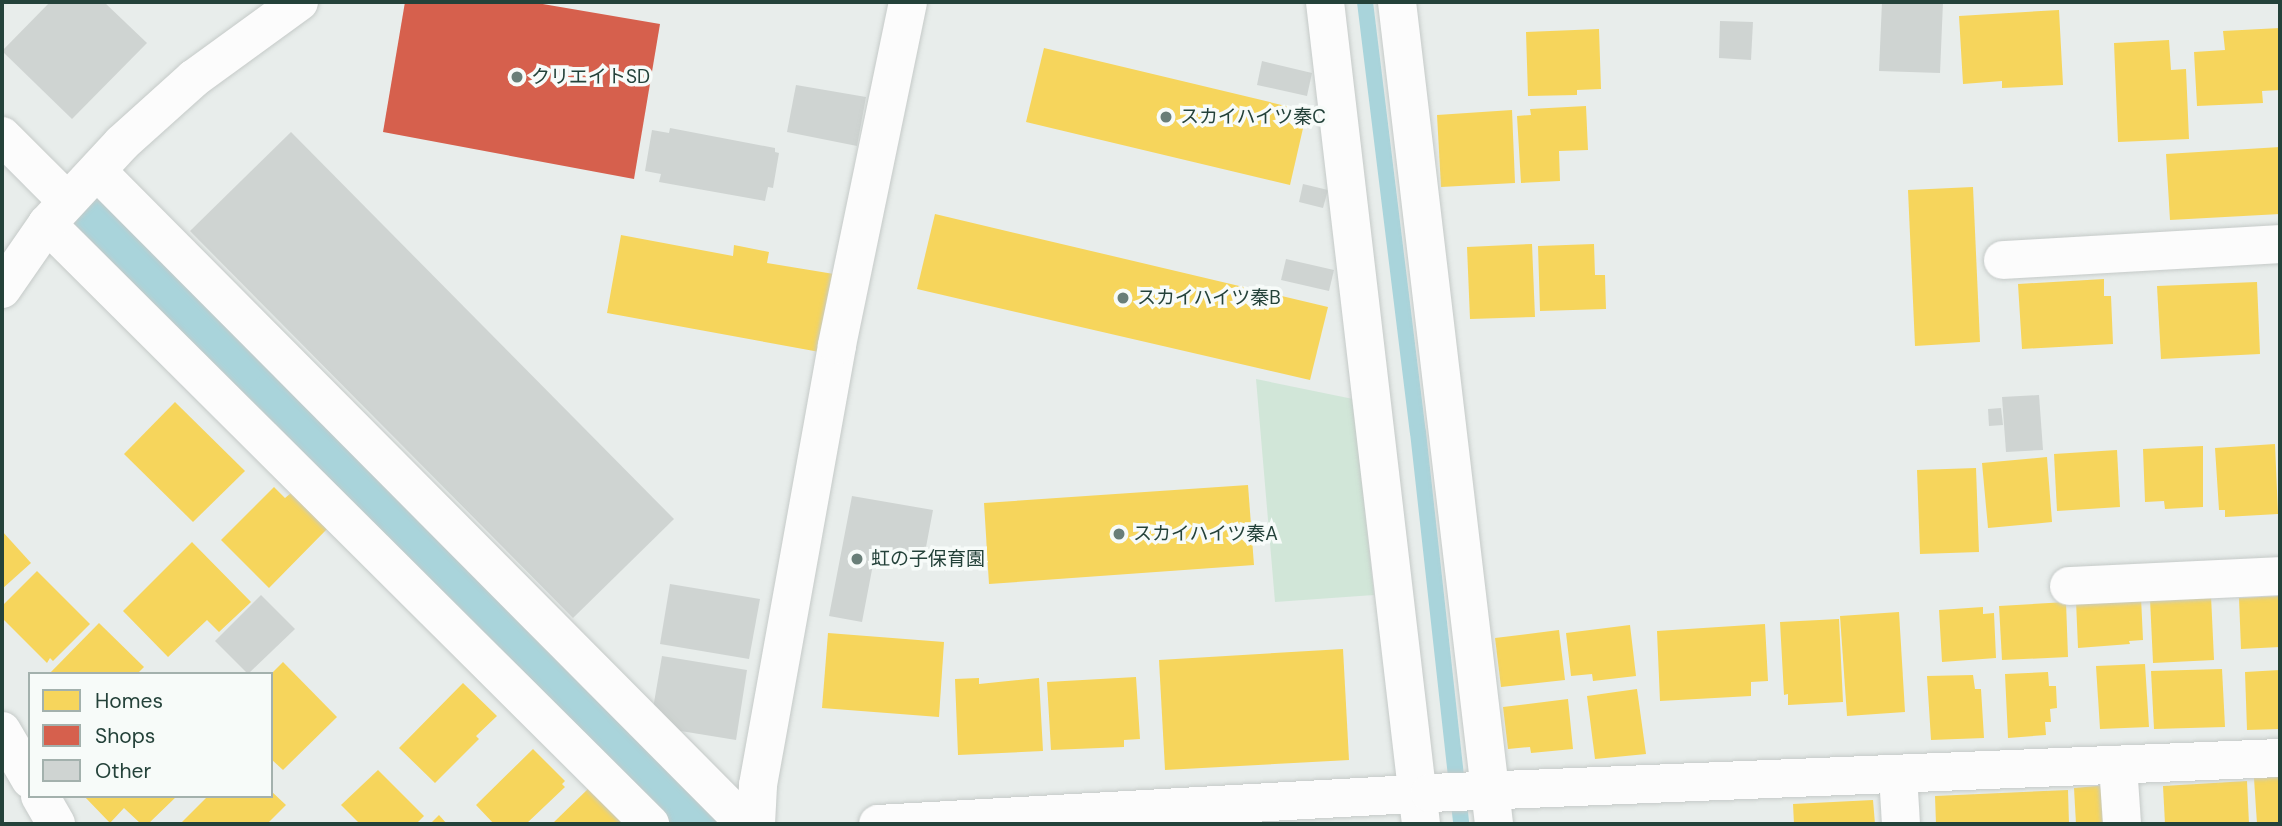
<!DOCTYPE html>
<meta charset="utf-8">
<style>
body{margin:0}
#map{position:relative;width:2282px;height:826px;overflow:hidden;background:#e8edeb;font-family:"DM Sans","Noto Sans JP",sans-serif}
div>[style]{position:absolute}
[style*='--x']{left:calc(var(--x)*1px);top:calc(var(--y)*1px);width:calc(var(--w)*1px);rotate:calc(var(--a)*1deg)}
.green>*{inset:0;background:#d1e6d8}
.homes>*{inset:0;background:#f6d55c}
.shops>*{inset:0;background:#d6604d}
.stream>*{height:16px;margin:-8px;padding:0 8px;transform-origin:8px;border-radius:8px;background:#a9d4db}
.river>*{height:98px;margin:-49px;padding:0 49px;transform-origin:49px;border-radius:49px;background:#a9d4db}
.building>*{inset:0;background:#cfd4d2}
.roads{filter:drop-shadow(0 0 2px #c5cac8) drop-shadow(0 0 2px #c5cac8)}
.minor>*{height:38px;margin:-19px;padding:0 19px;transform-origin:19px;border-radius:19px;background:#fcfcfc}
.dots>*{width:19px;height:19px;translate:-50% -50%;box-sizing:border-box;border:4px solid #f7fbf9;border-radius:50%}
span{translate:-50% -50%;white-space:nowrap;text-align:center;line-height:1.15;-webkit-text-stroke:7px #f7fbf9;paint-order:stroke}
.poi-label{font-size:19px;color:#24423a}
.left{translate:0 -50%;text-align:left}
.frame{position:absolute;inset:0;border:4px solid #24423a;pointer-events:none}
.legend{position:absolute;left:28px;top:672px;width:245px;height:126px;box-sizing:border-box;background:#f7fbf9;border:2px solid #a3b1ad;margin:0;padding:9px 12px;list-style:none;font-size:21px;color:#24423a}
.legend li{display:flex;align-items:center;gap:14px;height:35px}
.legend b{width:35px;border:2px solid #a3b1ad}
</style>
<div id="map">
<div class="green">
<i style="clip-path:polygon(1256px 379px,1353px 399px,1374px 595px,1275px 602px)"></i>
</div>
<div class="homes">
<i style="clip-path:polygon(2059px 10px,2063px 85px,2002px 88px,2002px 81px,1963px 84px,1959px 16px)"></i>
<i style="clip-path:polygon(2280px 28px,2280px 90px,2262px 91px,2263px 103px,2197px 106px,2194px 52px,2225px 50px,2223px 31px)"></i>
<i style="clip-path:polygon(1599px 29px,1601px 89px,1577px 90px,1577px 95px,1528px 96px,1526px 32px)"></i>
<i style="clip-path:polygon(2169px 40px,2171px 70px,2186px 69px,2189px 139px,2118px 142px,2114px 43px)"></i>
<i style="clip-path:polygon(1044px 48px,1307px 111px,1290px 185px,1026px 122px)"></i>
<i style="clip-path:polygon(1586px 106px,1588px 150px,1559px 151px,1560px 181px,1521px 183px,1517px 116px,1531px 115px,1530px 109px)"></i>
<i style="clip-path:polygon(1512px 110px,1515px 183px,1441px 187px,1437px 115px)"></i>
<i style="clip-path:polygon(2280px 147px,2280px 214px,2170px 220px,2166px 154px)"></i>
<i style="clip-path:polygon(1973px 187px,1980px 342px,1915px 346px,1908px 190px)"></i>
<i style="clip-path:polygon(935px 214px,1328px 307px,1310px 380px,917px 289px)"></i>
<i style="clip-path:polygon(621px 235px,733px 256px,734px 245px,769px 252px,767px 263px,840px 275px,825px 353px,607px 313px)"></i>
<i style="clip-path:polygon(1532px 244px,1535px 317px,1470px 319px,1467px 247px)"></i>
<i style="clip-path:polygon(1594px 244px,1595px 275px,1605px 275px,1606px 309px,1540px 311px,1538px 246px)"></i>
<i style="clip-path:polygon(2104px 279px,2104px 296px,2111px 296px,2113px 344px,2022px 349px,2018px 284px)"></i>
<i style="clip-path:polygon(2257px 282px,2260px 354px,2161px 359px,2157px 286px)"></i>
<i style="clip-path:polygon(175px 402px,245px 471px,193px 522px,124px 454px)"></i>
<i style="clip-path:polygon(2275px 444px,2278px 514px,2225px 517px,2225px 510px,2219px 510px,2215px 448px)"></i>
<i style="clip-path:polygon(2203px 446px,2203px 507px,2165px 509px,2164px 501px,2145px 502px,2143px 449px)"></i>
<i style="clip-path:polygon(2117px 450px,2120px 507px,2057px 511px,2054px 454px)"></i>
<i style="clip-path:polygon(2047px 457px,2052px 522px,1988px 528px,1982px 463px)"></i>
<i style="clip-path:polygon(1976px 468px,1979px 552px,1920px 554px,1917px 470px)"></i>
<i style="clip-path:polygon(1248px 485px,1254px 565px,989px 584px,984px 503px)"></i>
<i style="clip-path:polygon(274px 487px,285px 498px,291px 493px,328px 528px,269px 588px,221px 540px)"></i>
<i style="clip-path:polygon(2px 531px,31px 563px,2px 589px)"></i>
<i style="clip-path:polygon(192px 542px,251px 602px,219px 632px,207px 620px,168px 657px,123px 611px)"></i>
<i style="clip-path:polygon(37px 571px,90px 624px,53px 661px,50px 658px,47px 663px,2px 618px,2px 606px)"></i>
<i style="clip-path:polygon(2211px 596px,2214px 660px,2153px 663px,2150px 599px)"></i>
<i style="clip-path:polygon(2280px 596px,2280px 647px,2241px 649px,2239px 598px)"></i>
<i style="clip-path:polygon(2141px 597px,2143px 640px,2129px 641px,2130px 644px,2078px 648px,2076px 601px)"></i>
<i style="clip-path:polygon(2066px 602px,2068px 657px,2002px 660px,1999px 606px)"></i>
<i style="clip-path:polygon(1983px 607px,1983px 614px,1994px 613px,1996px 658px,1942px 662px,1939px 610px)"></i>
<i style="clip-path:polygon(1899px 612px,1905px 712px,1847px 716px,1840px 616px)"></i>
<i style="clip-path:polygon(1839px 619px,1843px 702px,1788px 705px,1788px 694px,1784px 695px,1780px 622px)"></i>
<i style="clip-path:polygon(99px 623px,144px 667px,137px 674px,49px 674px)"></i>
<i style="clip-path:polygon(1765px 624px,1768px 681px,1751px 682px,1751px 696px,1660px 701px,1657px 631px)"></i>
<i style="clip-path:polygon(1630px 625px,1636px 676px,1593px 681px,1592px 674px,1571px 676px,1566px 633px)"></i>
<i style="clip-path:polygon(1559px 630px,1565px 680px,1501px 687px,1495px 638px)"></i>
<i style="clip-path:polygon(828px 633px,944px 642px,939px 717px,822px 708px)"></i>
<i style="clip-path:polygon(1343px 649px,1349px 760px,1165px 770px,1159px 660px)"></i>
<i style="clip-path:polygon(283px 662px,337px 717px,283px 770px,271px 759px,271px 674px)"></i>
<i style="clip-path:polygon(2145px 664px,2149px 727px,2100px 729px,2096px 666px)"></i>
<i style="clip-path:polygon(2222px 669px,2225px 727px,2154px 729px,2151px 671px)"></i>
<i style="clip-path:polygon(2280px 670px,2280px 729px,2247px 730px,2245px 672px)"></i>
<i style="clip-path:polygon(2048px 672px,2049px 686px,2056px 686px,2057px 708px,2050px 709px,2051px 722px,2045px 722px,2046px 735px,2008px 738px,2005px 674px)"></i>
<i style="clip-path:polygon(1973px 675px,1975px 689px,1981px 689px,1984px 738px,1931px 740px,1927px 676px)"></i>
<i style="clip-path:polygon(1136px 677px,1140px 739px,1124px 740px,1124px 747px,1051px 750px,1047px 682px)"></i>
<i style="clip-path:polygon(979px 678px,979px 684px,1039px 678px,1043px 751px,958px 755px,955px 679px)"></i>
<i style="clip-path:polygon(463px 683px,497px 716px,476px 736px,479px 739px,435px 783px,399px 748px)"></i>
<i style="clip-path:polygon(1637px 689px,1646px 754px,1595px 759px,1587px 696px)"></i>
<i style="clip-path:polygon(1568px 699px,1573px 749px,1531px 753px,1530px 747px,1508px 749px,1503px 707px)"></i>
<i style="clip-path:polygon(533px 749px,565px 781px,562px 784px,565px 787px,526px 824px,494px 824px,476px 805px)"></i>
<i style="clip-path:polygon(378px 770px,424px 816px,416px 824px,360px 824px,341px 805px)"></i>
<i style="clip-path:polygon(2280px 777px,2280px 824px,2257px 824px,2254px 778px)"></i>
<i style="clip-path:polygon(2247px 781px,2249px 824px,2165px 824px,2163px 786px)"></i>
<i style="clip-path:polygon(2108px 785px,2110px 824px,2076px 824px,2074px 788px)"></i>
<i style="clip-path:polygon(590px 787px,626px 824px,552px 824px)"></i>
<i style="clip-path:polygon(2068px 790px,2069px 824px,1936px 824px,1935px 796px)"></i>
<i style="clip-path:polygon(271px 791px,286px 805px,267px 824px,180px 824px,208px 796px,271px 796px)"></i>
<i style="clip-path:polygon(84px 796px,177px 796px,148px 824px,141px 824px,124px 808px,110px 823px)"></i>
<i style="clip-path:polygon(1873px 800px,1875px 824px,1794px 824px,1793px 804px)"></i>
<i style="clip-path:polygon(439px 815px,447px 824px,430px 824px)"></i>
</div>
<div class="shops">
<i style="clip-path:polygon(405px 2px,531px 2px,660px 24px,634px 179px,383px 132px)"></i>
</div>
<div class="stream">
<i style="--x:1365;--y:2;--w:433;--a:83"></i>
<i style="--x:1418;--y:432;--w:394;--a:83.7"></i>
</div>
<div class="river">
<i style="--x:103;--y:233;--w:262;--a:43.8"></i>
<i style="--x:292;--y:414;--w:575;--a:45.49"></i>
</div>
<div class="building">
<i style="clip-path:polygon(50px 2px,104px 2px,147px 43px,72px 119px,2px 51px)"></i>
<i style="clip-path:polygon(1882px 2px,1943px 2px,1940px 73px,1879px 71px)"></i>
<i style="clip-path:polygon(1720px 21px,1753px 22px,1751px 60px,1719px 58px)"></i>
<i style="clip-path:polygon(1262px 61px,1312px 73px,1307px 96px,1257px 85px)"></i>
<i style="clip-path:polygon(796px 85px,866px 97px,857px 146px,787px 132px)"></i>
<i style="clip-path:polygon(670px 128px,775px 148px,775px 152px,779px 153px,773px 188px,768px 187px,765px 201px,659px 182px,661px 174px,645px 171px,652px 130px,669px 133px)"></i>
<i style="clip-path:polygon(291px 132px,674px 519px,573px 618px,190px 231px)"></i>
<i style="clip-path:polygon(1303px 184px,1328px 190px,1323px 208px,1299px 202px)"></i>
<i style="clip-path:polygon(1286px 259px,1334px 270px,1329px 291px,1281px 280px)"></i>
<i style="clip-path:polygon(2039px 395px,2043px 450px,2006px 452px,2002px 397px)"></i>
<i style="clip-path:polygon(2001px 408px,2003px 425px,1989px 426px,1988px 409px)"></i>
<i style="clip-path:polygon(852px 496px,933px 510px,923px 563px,875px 554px,862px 622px,829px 616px)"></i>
<i style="clip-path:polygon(670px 584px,760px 599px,749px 659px,660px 644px)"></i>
<i style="clip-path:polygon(261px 595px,295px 629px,248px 674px,215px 641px)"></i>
<i style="clip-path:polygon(662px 656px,747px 670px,736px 740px,650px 726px)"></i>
</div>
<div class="roads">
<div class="minor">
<i style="--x:1325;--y:2;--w:828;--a:83.34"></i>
<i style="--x:1397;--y:2;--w:828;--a:83.27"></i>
<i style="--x:2;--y:136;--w:92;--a:45"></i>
<i style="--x:97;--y:171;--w:921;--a:45.18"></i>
<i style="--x:47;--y:224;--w:851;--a:44.86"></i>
<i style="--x:2003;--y:260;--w:277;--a:-3.3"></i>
<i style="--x:2;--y:289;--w:79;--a:-55.3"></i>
<i style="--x:47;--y:224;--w:110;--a:-47.2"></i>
<i style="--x:122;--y:143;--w:96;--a:-42"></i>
<i style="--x:193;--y:79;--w:131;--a:-36"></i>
<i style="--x:2069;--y:586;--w:211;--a:-2.7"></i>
<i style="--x:2;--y:731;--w:56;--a:59.7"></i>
<i style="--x:2118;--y:765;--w:59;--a:86.1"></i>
<i style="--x:1898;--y:774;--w:50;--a:86.6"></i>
<i style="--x:40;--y:796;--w:32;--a:60"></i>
<i style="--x:756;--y:824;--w:39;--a:-87"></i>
<i style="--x:758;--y:785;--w:447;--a:-79.8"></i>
<i style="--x:837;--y:345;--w:350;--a:-78.3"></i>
<i style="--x:878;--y:824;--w:553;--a:-3.21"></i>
<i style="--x:1430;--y:793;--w:851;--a:-2.36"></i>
</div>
</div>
<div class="dots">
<i style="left:517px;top:77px;background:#697e78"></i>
<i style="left:1166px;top:117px;background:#697e78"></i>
<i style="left:1123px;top:298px;background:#697e78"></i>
<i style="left:1119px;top:534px;background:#697e78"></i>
<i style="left:857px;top:559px;background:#697e78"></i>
</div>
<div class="poi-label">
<span class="left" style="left:531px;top:77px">クリエイトSD</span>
<span class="left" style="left:1180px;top:117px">スカイハイツ秦C</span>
<span class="left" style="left:1137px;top:298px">スカイハイツ秦B</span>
<span class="left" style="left:1133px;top:534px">スカイハイツ秦A</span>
<span class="left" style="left:871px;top:559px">虹の子保育園</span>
</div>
<div class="frame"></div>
<ul class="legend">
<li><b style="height:19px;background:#f6d55c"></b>Homes</li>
<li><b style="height:19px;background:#d6604d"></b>Shops</li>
<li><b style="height:19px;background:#cfd4d2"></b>Other</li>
</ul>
</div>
